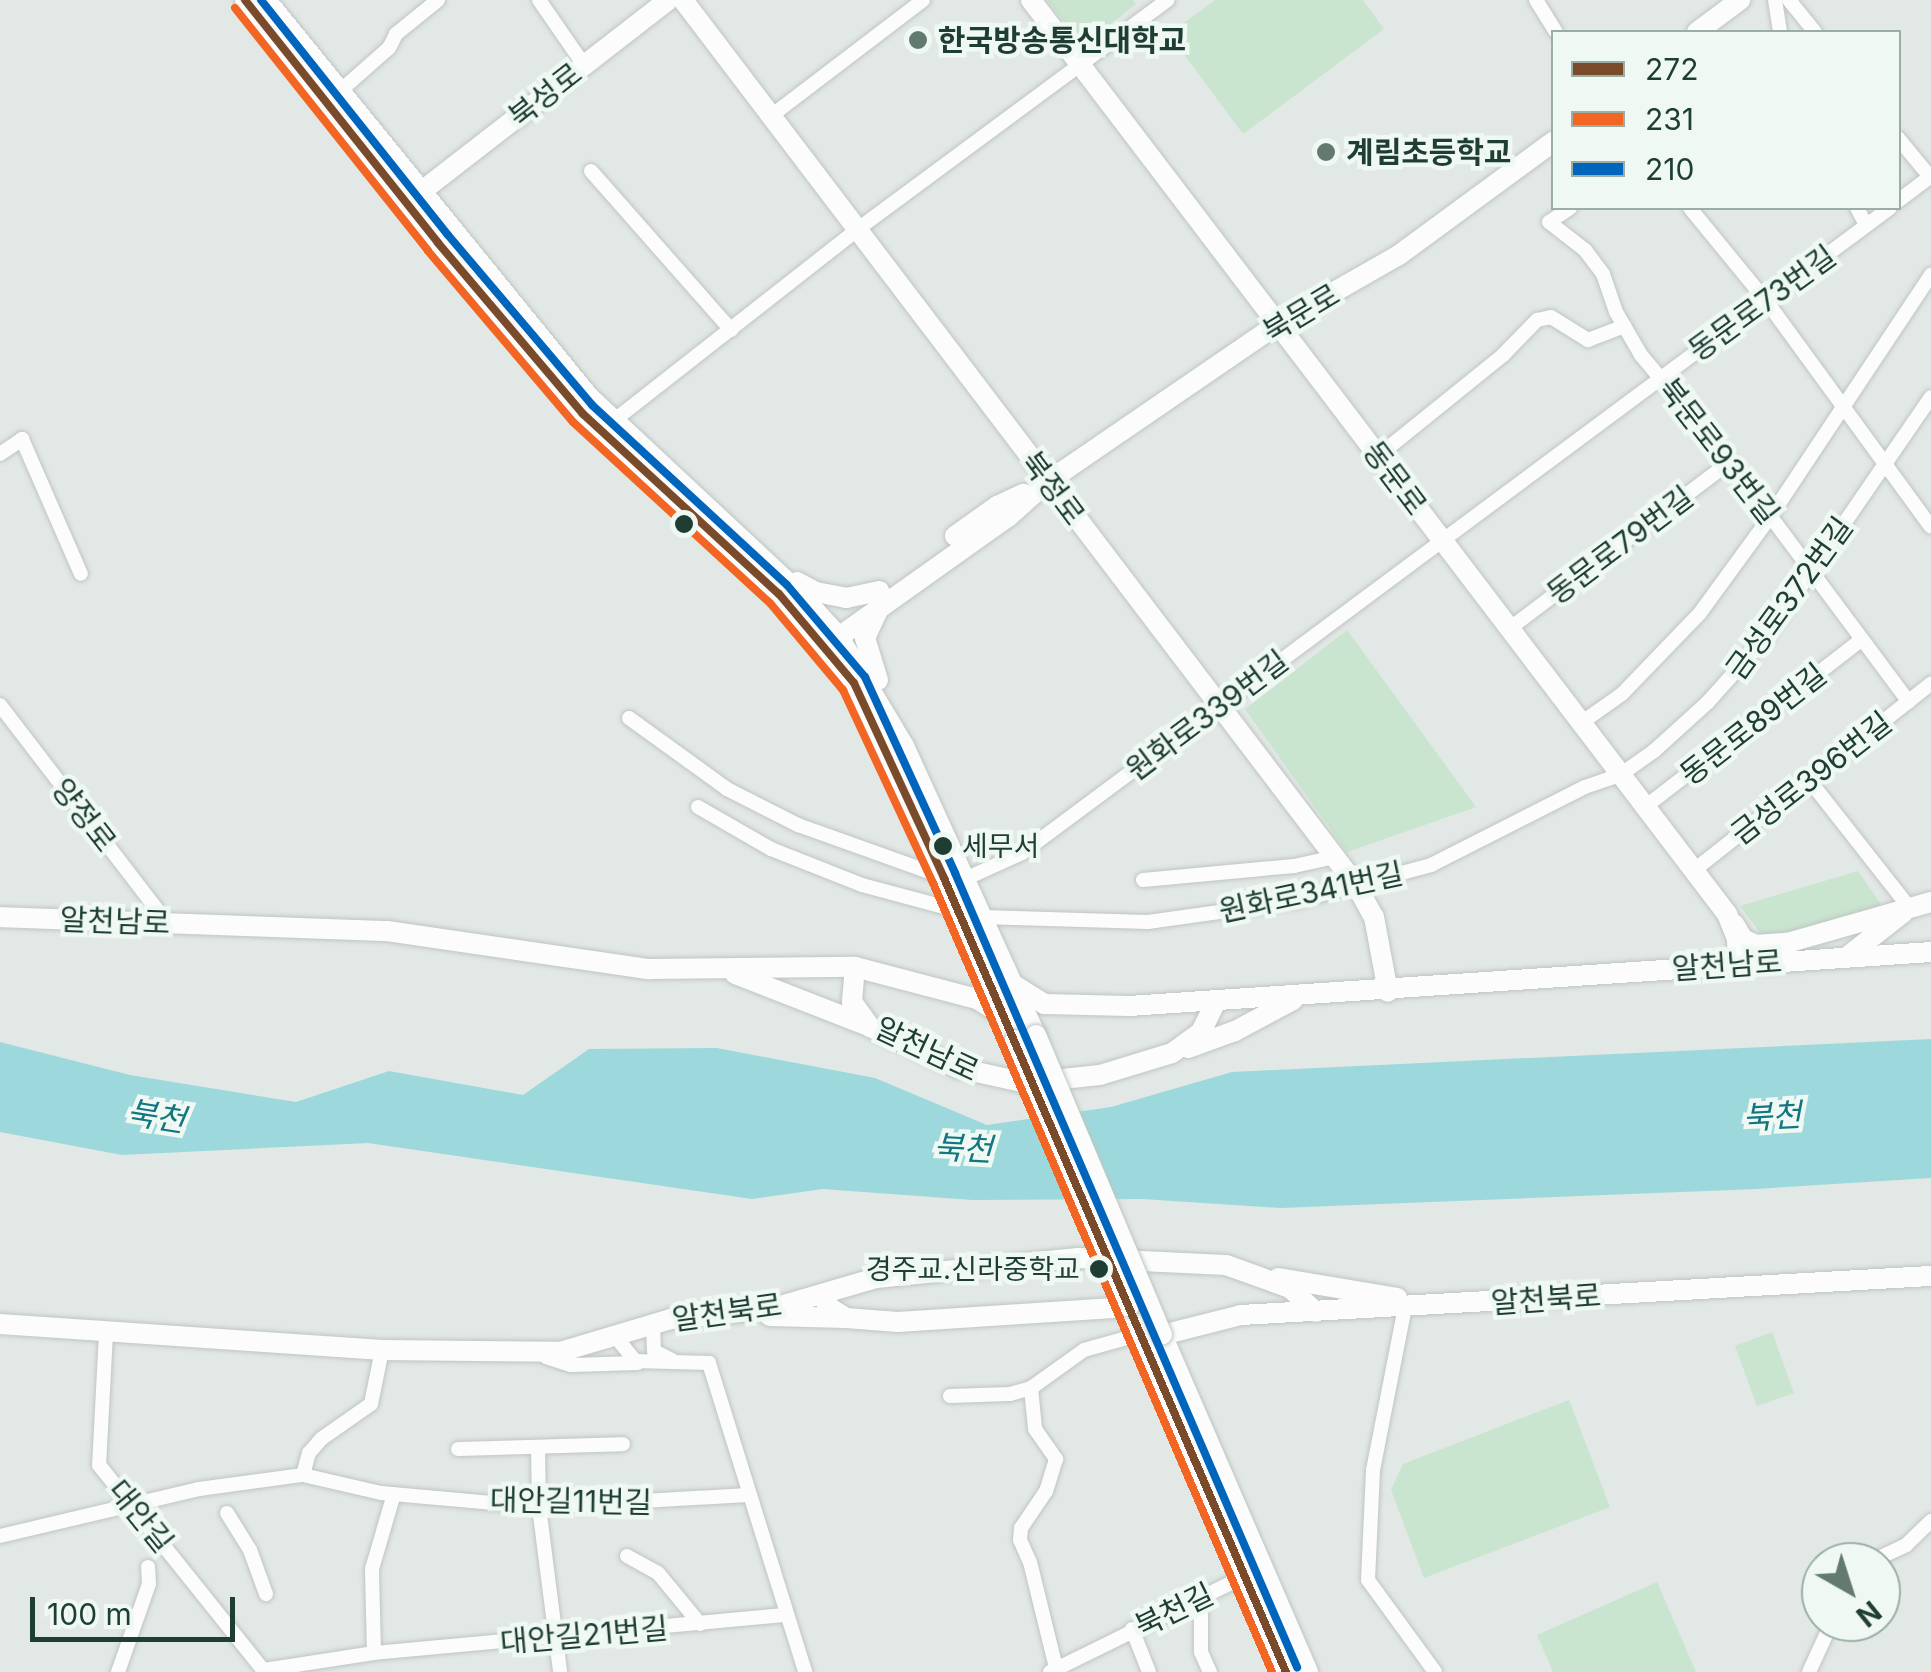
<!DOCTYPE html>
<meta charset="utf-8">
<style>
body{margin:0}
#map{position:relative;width:1931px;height:1672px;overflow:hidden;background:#e2e8e5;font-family:Inter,"Noto Sans KR",sans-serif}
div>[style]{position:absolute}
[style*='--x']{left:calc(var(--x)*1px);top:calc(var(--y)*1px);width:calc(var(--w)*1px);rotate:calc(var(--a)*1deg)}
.green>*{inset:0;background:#c9e4cf}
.water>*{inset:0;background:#9dd9dc}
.roads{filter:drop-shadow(0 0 2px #bfc5c2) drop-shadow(0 0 2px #bfc5c2)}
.street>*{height:14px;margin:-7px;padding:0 7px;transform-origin:7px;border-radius:7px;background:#fbfcfb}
.secondary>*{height:20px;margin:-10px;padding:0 10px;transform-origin:10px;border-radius:10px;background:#fbfcfb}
.bridges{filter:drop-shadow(0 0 2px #bdc6c2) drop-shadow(0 0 2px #bdc6c2)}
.secondary-bridge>*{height:20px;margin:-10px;padding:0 10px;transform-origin:10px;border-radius:10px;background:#fbfcfb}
.bus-1>*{height:8px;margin:-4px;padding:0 4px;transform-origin:4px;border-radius:4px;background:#7a4b2a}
.bus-2>*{height:8px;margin:-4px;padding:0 4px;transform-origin:4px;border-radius:4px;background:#f26522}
.bus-3>*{height:8px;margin:-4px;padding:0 4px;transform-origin:4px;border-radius:4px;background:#0065bd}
.dots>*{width:28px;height:28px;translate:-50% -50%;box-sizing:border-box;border:5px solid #eff8f3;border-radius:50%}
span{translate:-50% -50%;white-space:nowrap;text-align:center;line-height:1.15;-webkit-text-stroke:9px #eff8f3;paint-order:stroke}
.bus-label{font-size:28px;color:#1e3e33}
.left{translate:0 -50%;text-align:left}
.right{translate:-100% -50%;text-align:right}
.poi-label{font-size:30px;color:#1e3e33;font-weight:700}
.street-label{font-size:30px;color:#1e3e33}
.water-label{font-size:32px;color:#117680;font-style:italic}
.legend{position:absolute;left:1551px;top:30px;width:350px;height:180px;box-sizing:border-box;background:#eff8f3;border:2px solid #9baea6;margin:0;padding:12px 18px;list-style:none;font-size:30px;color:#1e3e33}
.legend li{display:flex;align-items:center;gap:20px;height:50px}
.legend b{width:50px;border:2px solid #9baea6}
.north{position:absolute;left:1801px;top:1542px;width:100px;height:100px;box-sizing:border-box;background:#eff8f3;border:2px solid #9baea6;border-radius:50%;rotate:141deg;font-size:28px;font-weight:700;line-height:40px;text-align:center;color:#1e3e33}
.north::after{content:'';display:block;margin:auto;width:35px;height:45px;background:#637a71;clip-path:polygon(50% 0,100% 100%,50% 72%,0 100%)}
.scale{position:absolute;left:30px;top:1597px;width:205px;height:45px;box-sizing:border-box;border:5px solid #1e3e33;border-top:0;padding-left:12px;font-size:30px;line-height:35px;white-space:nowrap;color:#1e3e33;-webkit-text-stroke:8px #eff8f3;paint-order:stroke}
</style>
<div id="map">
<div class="green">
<i style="clip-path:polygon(1047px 0,1133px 0,1136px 4px,1083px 46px)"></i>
<i style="clip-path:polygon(1215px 0,1363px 0,1384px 29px,1243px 134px,1169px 34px)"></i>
<i style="clip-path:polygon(1347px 630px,1476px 807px,1347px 852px,1245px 709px)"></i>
<i style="clip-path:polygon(1858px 871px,1884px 909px,1768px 943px,1740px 906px)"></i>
<i style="clip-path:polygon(1772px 1332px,1794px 1393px,1757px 1406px,1735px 1346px)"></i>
<i style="clip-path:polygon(1569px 1400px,1610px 1507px,1424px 1578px,1391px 1490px,1403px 1464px)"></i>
<i style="clip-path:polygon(1657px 1582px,1696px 1672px,1553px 1672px,1537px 1635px)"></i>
</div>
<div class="water">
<i style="clip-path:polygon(1931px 1039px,1931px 1178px,1756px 1189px,1280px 1208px,1142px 1199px,972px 1200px,823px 1189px,752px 1199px,368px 1143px,122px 1155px,0 1132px,0 1042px,130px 1075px,296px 1102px,389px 1071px,523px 1095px,589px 1049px,717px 1048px,875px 1078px,987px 1125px,1111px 1107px,1232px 1072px)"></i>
</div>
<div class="roads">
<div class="street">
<i style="--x:539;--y:0;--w:79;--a:55.3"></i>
<i style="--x:1536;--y:0;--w:38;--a:58"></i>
<i style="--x:1775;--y:0;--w:32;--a:81"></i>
<i style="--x:1789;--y:0;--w:41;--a:50.9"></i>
<i style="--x:340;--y:91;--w:65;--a:-41.3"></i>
<i style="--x:389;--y:48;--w:16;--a:-63"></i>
<i style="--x:396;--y:34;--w:54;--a:-39"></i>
<i style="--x:771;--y:116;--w:191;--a:-37.3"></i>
<i style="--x:1898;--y:138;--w:52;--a:50.5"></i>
<i style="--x:591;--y:171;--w:212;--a:48.6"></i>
<i style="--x:1898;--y:201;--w:40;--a:-37"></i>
<i style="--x:1570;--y:208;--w:25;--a:146"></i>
<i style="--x:1549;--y:222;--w:46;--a:37.9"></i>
<i style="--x:1585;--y:250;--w:30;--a:53"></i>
<i style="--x:1603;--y:274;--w:40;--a:71.1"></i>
<i style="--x:1616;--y:312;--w:50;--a:59.8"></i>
<i style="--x:1641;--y:355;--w:139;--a:50.2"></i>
<i style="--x:1730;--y:462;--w:299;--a:53.3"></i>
<i style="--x:1690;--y:208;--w:122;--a:50.7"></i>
<i style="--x:1767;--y:302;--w:278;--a:53.9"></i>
<i style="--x:1857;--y:208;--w:19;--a:62"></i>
<i style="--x:612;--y:422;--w:313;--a:-38.1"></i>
<i style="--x:858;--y:229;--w:385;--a:-36.5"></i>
<i style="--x:0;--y:454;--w:27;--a:-34"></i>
<i style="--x:22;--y:439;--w:147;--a:66.4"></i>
<i style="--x:1378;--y:456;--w:161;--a:-38.9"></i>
<i style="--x:1503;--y:355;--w:49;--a:-45.8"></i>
<i style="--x:1537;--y:320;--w:14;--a:-12"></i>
<i style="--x:1551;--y:317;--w:44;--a:31.9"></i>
<i style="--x:1588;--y:340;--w:39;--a:-21"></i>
<i style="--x:1509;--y:629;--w:277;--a:-37.1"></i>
<i style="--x:0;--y:705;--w:276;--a:52.5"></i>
<i style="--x:629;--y:718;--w:121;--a:35.9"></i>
<i style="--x:727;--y:789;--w:80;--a:26.9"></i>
<i style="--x:798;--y:825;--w:154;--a:19.7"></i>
<i style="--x:1581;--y:723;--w:50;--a:-35.3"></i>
<i style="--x:1622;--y:694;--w:112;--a:-46.1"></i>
<i style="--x:1700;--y:613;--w:119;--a:-53.9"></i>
<i style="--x:1770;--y:517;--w:291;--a:-56.4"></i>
<i style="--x:1809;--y:780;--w:162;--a:51.8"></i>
<i style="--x:698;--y:807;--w:84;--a:29.9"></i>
<i style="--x:771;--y:849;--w:98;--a:21.6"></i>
<i style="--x:862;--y:885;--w:100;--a:15"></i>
<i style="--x:1645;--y:807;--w:273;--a:-37.7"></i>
<i style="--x:1693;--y:871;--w:303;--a:-38.2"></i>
<i style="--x:965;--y:879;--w:63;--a:-24.5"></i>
<i style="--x:1022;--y:853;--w:1081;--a:-36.62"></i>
<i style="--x:1143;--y:880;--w:152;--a:-5.3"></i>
<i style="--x:1294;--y:866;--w:42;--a:-12.4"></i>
<i style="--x:981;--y:917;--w:167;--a:1.7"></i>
<i style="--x:1148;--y:922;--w:150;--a:-8"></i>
<i style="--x:1297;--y:901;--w:139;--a:-15"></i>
<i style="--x:1431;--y:865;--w:173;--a:-26.9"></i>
<i style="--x:1585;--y:787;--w:37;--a:-19"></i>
<i style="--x:1620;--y:775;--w:42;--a:-35.2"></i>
<i style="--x:1654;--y:751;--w:73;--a:-42.2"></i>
<i style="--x:1708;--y:702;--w:87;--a:-48.3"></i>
<i style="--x:1766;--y:637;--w:291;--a:-55.5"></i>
<i style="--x:1405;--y:1307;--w:166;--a:101.1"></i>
<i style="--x:1373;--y:1470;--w:110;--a:92.6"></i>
<i style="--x:1368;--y:1580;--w:114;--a:53.9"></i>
<i style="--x:653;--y:1324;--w:27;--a:88"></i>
<i style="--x:654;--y:1351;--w:20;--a:27"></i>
<i style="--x:106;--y:1333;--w:132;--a:93"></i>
<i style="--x:99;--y:1465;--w:265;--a:51.3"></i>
<i style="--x:615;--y:1336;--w:32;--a:51"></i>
<i style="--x:635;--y:1361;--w:74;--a:1.5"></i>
<i style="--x:709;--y:1363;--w:324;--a:72.7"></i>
<i style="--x:546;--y:1357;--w:26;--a:18"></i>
<i style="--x:571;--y:1365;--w:67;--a:-1.7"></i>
<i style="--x:1031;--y:1388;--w:41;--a:84.4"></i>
<i style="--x:1035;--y:1429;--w:37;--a:55"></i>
<i style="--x:1056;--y:1459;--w:34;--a:107"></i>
<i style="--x:1046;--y:1491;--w:45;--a:124"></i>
<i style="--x:1021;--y:1528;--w:12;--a:95"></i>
<i style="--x:1020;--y:1540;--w:24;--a:66"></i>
<i style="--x:1030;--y:1562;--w:109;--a:76.2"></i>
<i style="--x:950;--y:1396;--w:60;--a:-1.9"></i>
<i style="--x:1010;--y:1394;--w:22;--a:-16"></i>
<i style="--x:1031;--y:1388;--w:65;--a:-35.6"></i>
<i style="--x:1084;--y:1350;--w:59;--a:-15.7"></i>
<i style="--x:538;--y:1448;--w:59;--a:89"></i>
<i style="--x:539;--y:1507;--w:166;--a:82.7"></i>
<i style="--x:458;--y:1449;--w:165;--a:-1.7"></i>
<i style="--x:303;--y:1475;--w:23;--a:-75"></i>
<i style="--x:309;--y:1453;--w:18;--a:-49"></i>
<i style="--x:321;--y:1439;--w:61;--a:-35"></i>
<i style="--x:371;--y:1404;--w:55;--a:-78.5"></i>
<i style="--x:227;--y:1513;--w:44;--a:58.1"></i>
<i style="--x:250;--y:1550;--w:47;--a:70"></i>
<i style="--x:0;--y:1536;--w:204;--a:-13.3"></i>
<i style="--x:199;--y:1489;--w:105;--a:-7.7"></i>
<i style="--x:303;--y:1475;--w:80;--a:13"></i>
<i style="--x:381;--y:1493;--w:159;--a:5.1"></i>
<i style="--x:539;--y:1507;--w:209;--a:-3.3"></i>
<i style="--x:627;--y:1556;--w:35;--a:29"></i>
<i style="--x:658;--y:1573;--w:66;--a:50.5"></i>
<i style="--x:1870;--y:1562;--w:40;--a:-25"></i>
<i style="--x:1906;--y:1545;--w:35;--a:-44"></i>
<i style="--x:1193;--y:1600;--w:18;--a:63"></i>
<i style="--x:1201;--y:1616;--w:36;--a:90"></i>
<i style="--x:1201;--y:1652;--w:22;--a:66"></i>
<i style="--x:1132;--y:1629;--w:46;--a:68.4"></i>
<i style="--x:374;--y:1653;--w:84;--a:-91.4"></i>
<i style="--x:372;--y:1569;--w:78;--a:-73.7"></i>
<i style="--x:263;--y:1670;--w:112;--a:-8.7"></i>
<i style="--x:374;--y:1653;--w:413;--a:-5.3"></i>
<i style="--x:118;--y:1672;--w:93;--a:-70.6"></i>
<i style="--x:149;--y:1584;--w:17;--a:-93"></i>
<i style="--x:1050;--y:1672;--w:224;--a:-26.2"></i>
<i style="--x:1809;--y:1672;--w:55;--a:-65.3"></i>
</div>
<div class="secondary">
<i style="--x:245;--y:0;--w:310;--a:51.5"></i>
<i style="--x:438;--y:243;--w:224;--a:49.7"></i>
<i style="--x:583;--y:414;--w:266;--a:42.6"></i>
<i style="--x:779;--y:594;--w:116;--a:49.9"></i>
<i style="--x:854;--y:683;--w:392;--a:65.7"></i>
<i style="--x:266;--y:0;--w:512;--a:50.87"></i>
<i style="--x:589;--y:397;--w:284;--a:43"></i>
<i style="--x:797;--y:591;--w:62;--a:47.6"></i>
<i style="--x:839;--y:637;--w:127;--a:59.2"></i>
<i style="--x:904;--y:746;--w:318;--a:65.5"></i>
<i style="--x:683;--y:0;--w:1112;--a:52.75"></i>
<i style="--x:1356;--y:885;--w:37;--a:61"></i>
<i style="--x:1374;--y:917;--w:76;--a:79.4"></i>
<i style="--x:1031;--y:0;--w:1149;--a:52.71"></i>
<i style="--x:1727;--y:914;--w:27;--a:68"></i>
<i style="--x:1737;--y:939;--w:25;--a:88"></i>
<i style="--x:1697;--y:32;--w:54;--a:-36.7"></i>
<i style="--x:422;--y:191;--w:311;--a:-37.8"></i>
<i style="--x:955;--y:536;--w:52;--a:-35.5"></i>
<i style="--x:997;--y:506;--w:29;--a:-25"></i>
<i style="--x:797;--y:582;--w:21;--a:28"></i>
<i style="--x:816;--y:592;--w:31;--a:11"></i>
<i style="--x:846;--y:598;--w:34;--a:-12"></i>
<i style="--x:829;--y:644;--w:219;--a:-35.4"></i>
<i style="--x:1008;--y:517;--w:52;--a:-41.9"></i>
<i style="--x:1047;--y:482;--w:280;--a:-34.4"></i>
<i style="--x:1278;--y:324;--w:139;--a:-29.7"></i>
<i style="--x:1399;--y:255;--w:192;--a:-36.3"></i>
<i style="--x:878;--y:680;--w:44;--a:-107.2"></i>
<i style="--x:865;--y:638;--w:31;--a:-65"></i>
<i style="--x:0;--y:917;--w:387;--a:2.1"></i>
<i style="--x:387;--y:931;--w:265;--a:8.3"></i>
<i style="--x:649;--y:969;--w:206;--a:-0.6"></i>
<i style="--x:855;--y:967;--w:126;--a:14.7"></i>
<i style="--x:977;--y:999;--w:31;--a:32"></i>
<i style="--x:1734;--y:924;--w:17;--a:59"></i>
<i style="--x:1743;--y:939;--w:14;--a:25"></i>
<i style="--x:1756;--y:945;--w:31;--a:-4"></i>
<i style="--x:1787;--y:943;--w:150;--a:-15.9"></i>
<i style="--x:1848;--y:956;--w:71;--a:-38.2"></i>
<i style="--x:855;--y:967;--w:35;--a:95"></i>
<i style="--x:852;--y:1002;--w:31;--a:54"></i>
<i style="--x:870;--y:1027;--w:97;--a:25"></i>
<i style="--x:958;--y:1068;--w:70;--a:12.4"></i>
<i style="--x:1026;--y:1083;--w:74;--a:-6.2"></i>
<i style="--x:1100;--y:1075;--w:75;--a:-17"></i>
<i style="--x:1172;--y:1053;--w:36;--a:-36"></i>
<i style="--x:1201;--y:1032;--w:34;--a:-64"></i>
<i style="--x:735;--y:974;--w:141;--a:21.3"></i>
<i style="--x:1014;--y:985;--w:36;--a:32"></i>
<i style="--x:1044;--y:1004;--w:85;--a:1.3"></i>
<i style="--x:1129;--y:1006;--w:804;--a:-3.85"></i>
<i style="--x:1188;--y:1048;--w:50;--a:-19.9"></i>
<i style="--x:1235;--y:1031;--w:66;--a:-28.1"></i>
<i style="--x:1278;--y:1278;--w:121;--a:9.5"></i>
<i style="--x:822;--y:1296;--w:14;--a:56"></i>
<i style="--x:830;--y:1308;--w:19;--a:32"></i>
<i style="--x:846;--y:1318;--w:52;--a:4.4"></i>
<i style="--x:898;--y:1322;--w:231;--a:-3.7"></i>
<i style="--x:1129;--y:1307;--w:397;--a:66.7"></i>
<i style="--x:770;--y:1316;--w:76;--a:1.5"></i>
<i style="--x:0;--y:1324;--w:383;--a:3.9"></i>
<i style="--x:382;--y:1350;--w:178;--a:0.6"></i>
<i style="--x:560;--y:1352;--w:116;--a:-16.6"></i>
<i style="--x:671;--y:1319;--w:100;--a:-5.8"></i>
<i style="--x:770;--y:1309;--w:110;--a:-16.3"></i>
<i style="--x:876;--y:1278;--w:203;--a:-5.7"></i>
<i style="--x:1078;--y:1258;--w:148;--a:2.7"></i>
<i style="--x:1226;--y:1265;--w:68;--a:19.8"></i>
<i style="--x:1290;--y:1288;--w:35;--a:43"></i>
<i style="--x:1308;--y:1672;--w:367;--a:-113.4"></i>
<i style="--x:1162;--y:1335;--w:81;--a:-14.2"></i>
<i style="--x:1241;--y:1315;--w:691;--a:-3.24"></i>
</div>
</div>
<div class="bridges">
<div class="secondary-bridge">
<i style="--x:1036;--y:1035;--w:325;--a:67.2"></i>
<i style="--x:1015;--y:1040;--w:290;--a:66.9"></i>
</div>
</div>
<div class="bus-1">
<i style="--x:245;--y:0;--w:310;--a:51.5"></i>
<i style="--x:438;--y:243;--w:224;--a:49.7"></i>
<i style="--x:583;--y:414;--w:266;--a:42.6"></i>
<i style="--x:779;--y:594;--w:116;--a:49.9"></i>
<i style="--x:854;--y:683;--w:215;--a:65.2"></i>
<i style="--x:944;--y:878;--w:865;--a:66.7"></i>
</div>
<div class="bus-2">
<i style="--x:235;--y:8;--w:310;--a:51.5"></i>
<i style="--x:428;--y:251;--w:224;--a:49.7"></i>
<i style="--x:573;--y:422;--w:268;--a:42.6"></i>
<i style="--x:770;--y:603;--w:114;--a:50"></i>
<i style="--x:843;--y:690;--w:213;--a:65"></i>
<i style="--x:933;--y:883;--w:859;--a:66.75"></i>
</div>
<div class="bus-3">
<i style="--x:261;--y:0;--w:300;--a:51.5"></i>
<i style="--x:448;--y:235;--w:223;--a:49.7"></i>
<i style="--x:592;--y:405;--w:265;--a:42.7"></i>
<i style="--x:787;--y:585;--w:121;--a:49.7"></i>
<i style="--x:865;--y:677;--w:216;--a:65.3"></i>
<i style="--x:955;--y:873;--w:865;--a:66.7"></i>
</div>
<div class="dots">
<i style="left:918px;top:40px;background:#637a71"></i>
<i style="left:1326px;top:152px;background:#637a71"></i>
<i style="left:684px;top:524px;background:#1e3e33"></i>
<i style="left:943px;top:846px;background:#1e3e33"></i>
<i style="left:1099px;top:1269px;background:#1e3e33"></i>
</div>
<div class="bus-label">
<span class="left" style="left:962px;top:846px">세무서</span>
<span class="right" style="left:1080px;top:1269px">경주교.신라중학교</span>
</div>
<div class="poi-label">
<span class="left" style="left:938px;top:40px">한국방송통신대학교</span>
<span class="left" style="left:1346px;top:152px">계림초등학교</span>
</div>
<div class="street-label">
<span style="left:545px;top:95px;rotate:-38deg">북성로</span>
<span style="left:1762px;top:303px;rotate:-36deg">동문로73번길</span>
<span style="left:1301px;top:313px;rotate:-31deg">북문로</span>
<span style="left:1719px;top:451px;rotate:52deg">북문로93번길</span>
<span style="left:1395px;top:478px;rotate:53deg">동문로</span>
<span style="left:1053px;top:488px;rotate:53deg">북정로</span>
<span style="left:1620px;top:545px;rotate:-37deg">동문로79번길</span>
<span style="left:1789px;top:598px;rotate:-54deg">금성로372번길</span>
<span style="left:1207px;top:715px;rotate:-37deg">원화로339번길</span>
<span style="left:1753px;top:724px;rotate:-38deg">동문로89번길</span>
<span style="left:1811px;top:778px;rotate:-38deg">금성로396번길</span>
<span style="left:84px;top:815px;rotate:52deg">양정로</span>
<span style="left:1311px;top:892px;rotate:-12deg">원화로341번길</span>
<span style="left:115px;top:921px;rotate:2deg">알천남로</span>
<span style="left:1727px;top:965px;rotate:-4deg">알천남로</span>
<span style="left:927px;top:1049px;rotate:25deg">알천남로</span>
<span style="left:1546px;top:1299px;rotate:-4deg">알천북로</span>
<span style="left:727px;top:1312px;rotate:-8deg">알천북로</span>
<span style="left:571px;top:1501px;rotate:1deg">대안길11번길</span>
<span style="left:141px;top:1516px;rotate:51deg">대안길</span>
<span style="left:1174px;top:1610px;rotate:-26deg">북천길</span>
<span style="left:584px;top:1635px;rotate:-5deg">대안길21번길</span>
</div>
<div class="water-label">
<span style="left:156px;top:1117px;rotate:9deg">북천</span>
<span style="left:1772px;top:1117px;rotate:-3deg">북천</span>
<span style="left:963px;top:1149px;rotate:3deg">북천</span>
</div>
<ul class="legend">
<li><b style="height:12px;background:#7a4b2a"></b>272</li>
<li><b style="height:12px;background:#f26522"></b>231</li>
<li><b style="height:12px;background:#0065bd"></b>210</li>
</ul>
<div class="north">N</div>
<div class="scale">100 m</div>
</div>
